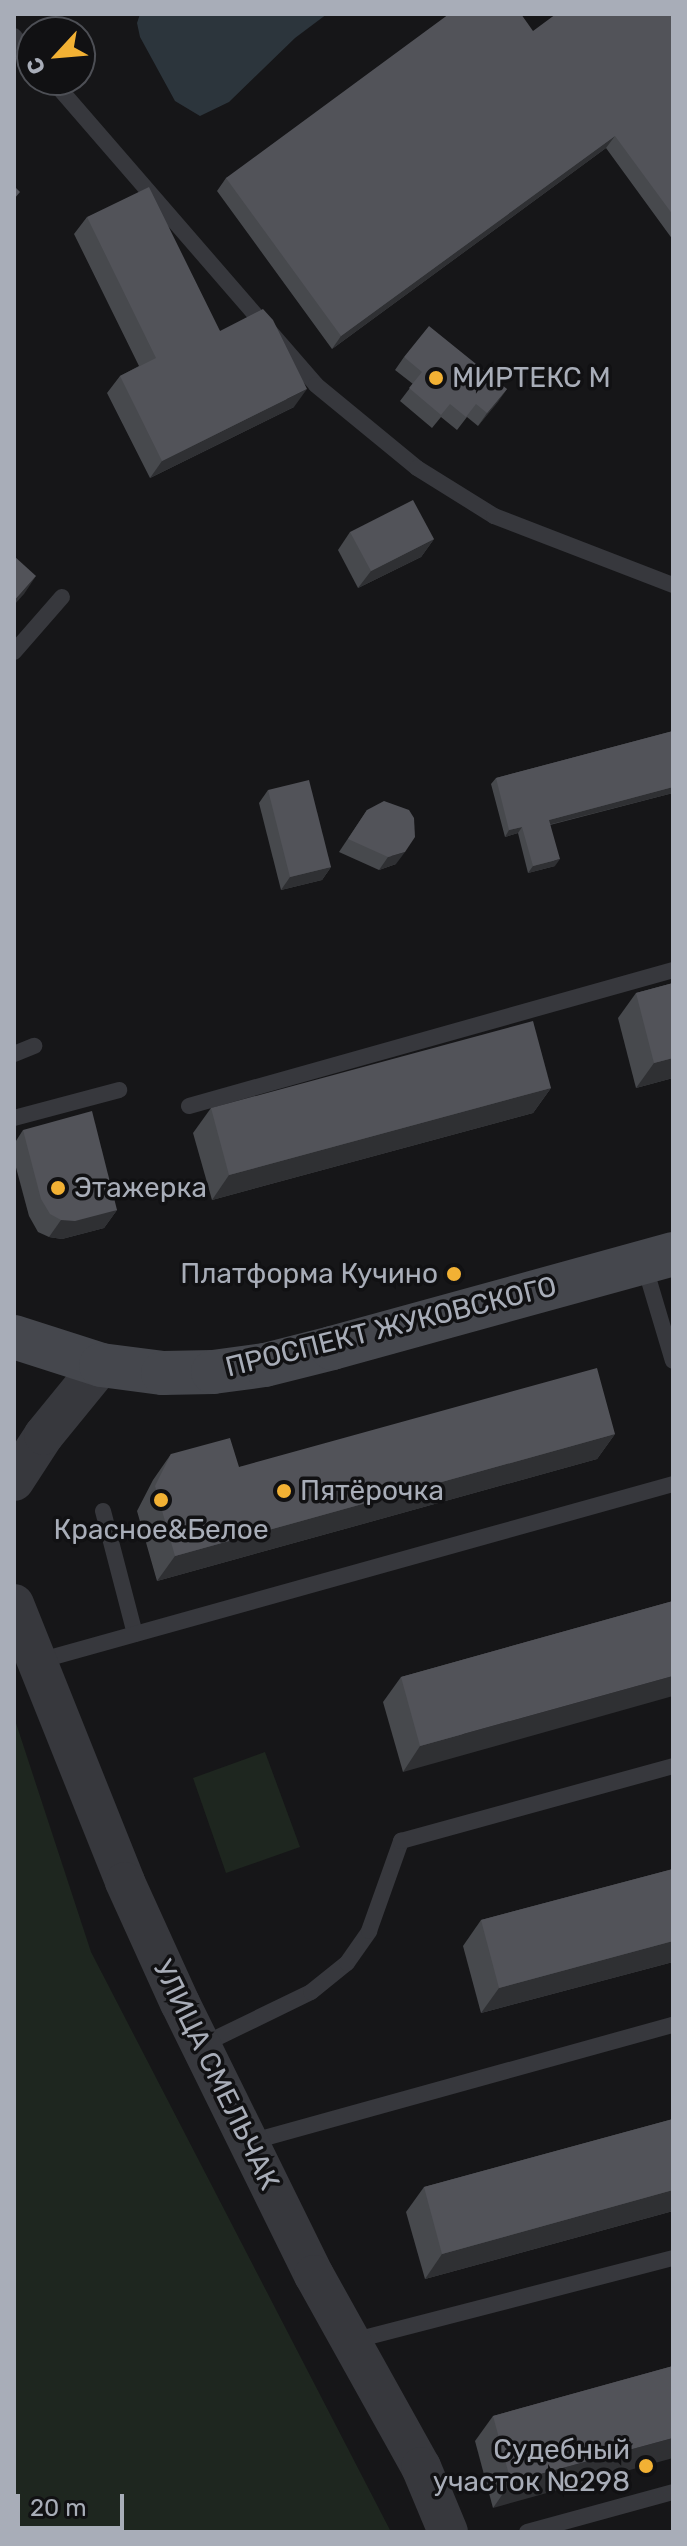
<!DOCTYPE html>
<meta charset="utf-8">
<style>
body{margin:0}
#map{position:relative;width:687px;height:2546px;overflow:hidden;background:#161618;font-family:Rubik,sans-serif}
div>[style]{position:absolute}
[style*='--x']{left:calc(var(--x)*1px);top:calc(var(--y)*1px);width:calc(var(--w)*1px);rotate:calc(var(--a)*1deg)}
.green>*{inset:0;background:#1e261f}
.water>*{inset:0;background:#2c353c}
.service>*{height:16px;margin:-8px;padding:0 8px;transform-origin:8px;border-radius:8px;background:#37383d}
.tertiary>*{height:40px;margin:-20px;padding:0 20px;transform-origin:20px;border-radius:20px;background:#37383d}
.secondary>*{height:44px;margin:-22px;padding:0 22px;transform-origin:22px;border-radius:22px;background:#45474d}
.wall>*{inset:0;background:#47494d}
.shaded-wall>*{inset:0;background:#2f3033}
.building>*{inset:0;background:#525359}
.dots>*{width:22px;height:22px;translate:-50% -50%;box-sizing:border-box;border:4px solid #111113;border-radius:50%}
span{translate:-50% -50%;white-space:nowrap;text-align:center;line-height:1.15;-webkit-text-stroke:7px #111113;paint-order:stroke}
.poi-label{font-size:28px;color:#a8adb8}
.left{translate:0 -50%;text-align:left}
.right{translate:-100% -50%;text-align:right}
.street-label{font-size:28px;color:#a8adb8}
.frame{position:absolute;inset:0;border:16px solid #a8adb8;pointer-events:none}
.north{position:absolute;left:16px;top:16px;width:80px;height:80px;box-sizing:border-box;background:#111113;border:2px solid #4d4f55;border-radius:50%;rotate:244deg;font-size:22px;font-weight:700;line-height:32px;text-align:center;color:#a8adb8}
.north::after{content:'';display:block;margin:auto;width:28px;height:36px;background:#f2b134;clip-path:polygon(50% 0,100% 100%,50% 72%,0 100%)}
.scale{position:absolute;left:16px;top:2494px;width:108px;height:36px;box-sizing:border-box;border:4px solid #a8adb8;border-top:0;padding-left:10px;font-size:24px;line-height:28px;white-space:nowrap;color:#a8adb8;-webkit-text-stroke:6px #111113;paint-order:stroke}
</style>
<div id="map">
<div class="green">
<i style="clip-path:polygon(14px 1717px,91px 1952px,391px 2532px,14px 2532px)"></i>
<i style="clip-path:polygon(265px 1752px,300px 1847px,226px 1873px,193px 1778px)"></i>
</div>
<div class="water">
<i style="clip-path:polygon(140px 14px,327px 14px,295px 38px,229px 102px,200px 116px,175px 101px,140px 37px,137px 23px)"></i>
</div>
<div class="service">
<i style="--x:14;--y:36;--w:28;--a:49"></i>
<i style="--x:52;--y:80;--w:403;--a:49.1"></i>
<i style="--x:316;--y:385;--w:131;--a:39.4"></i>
<i style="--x:417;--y:468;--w:91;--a:31.9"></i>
<i style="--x:494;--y:516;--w:192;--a:21.1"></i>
<i style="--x:14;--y:652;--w:73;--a:-48.9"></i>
<i style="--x:14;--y:1054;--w:22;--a:-22"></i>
<i style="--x:189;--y:1106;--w:503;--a:-15.69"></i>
<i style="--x:14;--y:1118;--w:109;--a:-14.9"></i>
<i style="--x:644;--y:1264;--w:101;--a:73.4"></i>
<i style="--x:103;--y:1511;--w:127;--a:75.4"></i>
<i style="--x:35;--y:1662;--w:662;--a:-15.59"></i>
<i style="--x:202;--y:2045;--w:121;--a:-25.9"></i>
<i style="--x:311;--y:1992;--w:46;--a:-38.9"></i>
<i style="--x:347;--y:1963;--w:39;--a:-55"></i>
<i style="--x:369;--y:1931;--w:96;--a:-70.4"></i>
<i style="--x:401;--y:1841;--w:282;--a:-15.4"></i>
<i style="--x:250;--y:2142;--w:439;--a:-15.5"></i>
<i style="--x:352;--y:2341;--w:332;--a:-14.5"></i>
<i style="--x:527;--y:2532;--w:151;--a:-15.3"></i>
</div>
<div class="tertiary">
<i style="--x:14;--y:1481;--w:55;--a:-56.9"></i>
<i style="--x:44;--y:1435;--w:90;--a:-50.8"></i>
<i style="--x:14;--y:1604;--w:299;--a:68.2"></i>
<i style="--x:125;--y:1882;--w:133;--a:65.6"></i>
<i style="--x:180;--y:2003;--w:303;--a:63.8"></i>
<i style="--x:314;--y:2275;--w:220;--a:60.9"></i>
<i style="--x:421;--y:2467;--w:70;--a:67.4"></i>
</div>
<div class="secondary">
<i style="--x:14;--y:1337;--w:91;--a:17.8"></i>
<i style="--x:101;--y:1365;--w:63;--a:7.4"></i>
<i style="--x:163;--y:1373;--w:50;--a:-1.1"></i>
<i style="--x:213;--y:1372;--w:52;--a:-7.7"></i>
<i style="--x:265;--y:1365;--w:69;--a:-14.2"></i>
<i style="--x:332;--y:1348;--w:354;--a:-15.4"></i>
</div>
<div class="wall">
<i style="clip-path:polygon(673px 14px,673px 240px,606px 148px,332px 349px,217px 191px,226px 178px,533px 31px)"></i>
<i style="clip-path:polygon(87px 217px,220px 331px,294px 407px,150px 478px,107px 393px,120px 376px,139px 366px,74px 234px)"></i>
<i style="clip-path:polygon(404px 357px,507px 389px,478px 426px,467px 417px,457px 430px,441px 417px,432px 428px,400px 401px,413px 384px,395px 370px)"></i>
<i style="clip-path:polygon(350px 532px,434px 539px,421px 557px,358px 588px,338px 550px)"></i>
<i style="clip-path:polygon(673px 731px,673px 793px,550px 825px,555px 866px,528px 873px,518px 833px,505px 837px,491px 784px,496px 778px)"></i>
<i style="clip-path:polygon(268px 790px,331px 867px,322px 880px,281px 890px,259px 803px)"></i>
<i style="clip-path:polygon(367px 810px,396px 864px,379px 870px,339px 852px)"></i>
<i style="clip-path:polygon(673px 983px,673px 1078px,636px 1088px,618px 1018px,636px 993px)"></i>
<i style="clip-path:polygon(551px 1088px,533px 1113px,212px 1200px,193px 1133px,211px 1108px)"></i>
<i style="clip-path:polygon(23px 1130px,117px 1210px,104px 1228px,62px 1239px,49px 1237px,38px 1232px,29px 1216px,14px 1160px,14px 1144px)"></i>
<i style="clip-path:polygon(615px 1434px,597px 1459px,157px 1581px,137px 1511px,153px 1480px,171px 1454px,239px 1467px)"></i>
<i style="clip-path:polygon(673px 1601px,403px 1772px,383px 1702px,401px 1677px)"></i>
<i style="clip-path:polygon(673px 1869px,673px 1962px,481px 2013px,463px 1946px,481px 1920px)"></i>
<i style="clip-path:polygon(673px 2119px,673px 2211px,425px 2279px,406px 2212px,424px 2187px)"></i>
<i style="clip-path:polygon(673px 2366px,493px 2508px,475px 2441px,493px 2416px)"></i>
</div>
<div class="shaded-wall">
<i style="clip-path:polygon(615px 136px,606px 148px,332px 349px,341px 336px)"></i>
<i style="clip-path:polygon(307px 389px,294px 407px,150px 478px,162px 461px)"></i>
<i style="clip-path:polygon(507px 389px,498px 402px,478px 426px,487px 413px)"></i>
<i style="clip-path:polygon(434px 539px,421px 557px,358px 588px,371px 571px)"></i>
<i style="clip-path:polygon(36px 576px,24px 594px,14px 605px,14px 601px)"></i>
<i style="clip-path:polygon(673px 787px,673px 793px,544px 826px,549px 820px)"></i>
<i style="clip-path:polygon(522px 827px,518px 833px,505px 837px,509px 830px)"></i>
<i style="clip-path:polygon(405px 852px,396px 864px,379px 870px,388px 857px)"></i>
<i style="clip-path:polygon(560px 859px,555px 866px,528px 873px,533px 866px)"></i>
<i style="clip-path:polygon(331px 867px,322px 880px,281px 890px,290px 877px)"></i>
<i style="clip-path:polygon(673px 1058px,673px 1078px,636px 1088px,654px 1063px)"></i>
<i style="clip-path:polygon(551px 1088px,533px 1113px,212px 1200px,229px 1175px)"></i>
<i style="clip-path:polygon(117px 1210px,104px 1228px,62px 1239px,49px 1237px,61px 1220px)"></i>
<i style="clip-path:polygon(615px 1434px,597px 1459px,157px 1581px,175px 1556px)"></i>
<i style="clip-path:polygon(673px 1676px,673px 1696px,403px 1772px,420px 1746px)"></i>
<i style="clip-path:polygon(673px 1941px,673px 1962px,481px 2013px,499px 1988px)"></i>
<i style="clip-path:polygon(673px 2190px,673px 2211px,425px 2279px,442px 2254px)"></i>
<i style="clip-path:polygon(673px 2438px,673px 2458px,493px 2508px,511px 2482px)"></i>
</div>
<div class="building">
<i style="clip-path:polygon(449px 14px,521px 14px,533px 31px,556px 14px,673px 14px,673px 215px,615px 136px,341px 336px,226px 178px)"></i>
<i style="clip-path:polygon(14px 186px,20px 192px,14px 199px)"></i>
<i style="clip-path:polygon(149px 187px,220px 331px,263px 309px,273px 320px,307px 389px,162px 461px,120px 376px,156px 358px,87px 217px)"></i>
<i style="clip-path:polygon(429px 326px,507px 389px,487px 413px,476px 404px,466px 417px,450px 404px,441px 415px,409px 388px,422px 372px,404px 357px)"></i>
<i style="clip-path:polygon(413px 500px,434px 539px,371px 571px,350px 532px)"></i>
<i style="clip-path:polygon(14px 556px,36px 576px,14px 601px)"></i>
<i style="clip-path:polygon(673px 731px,673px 787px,549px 820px,560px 859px,533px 866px,522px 827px,509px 830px,496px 778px)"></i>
<i style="clip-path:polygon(309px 780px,331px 867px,290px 877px,268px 790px)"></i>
<i style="clip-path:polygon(384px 801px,409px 810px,414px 818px,415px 837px,405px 852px,388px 857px,348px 839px,367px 810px)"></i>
<i style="clip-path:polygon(673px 983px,673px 1058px,654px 1063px,636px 993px)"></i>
<i style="clip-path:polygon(533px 1021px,551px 1088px,229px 1175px,211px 1108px)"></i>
<i style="clip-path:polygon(92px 1111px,117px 1210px,75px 1221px,61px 1220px,50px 1214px,41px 1199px,23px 1130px)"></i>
<i style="clip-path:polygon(597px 1368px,615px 1434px,175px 1556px,155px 1486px,171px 1454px,230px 1438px,239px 1467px)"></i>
<i style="clip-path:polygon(673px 1601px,673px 1676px,420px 1746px,401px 1677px)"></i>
<i style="clip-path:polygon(673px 1869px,673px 1941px,499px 1988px,481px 1920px)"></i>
<i style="clip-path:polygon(673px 2119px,673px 2190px,442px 2254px,424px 2187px)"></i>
<i style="clip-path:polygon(673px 2366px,673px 2438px,511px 2482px,493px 2416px)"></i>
</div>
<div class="dots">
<i style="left:436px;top:378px;background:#f2b134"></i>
<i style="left:58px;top:1188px;background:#f2b134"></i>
<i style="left:454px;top:1274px;background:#f2b134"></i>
<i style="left:284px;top:1491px;background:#f2b134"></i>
<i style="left:161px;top:1500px;background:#f2b134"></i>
<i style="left:646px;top:2466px;background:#f2b134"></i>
</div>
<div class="poi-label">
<span class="left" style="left:452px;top:378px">МИРТЕКС М</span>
<span class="left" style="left:74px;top:1188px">Этажерка</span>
<span class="right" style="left:438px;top:1274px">Платформа Кучино</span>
<span class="left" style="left:300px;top:1491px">Пятёрочка</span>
<span style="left:161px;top:1530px">Красное&amp;Белое</span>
<span class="right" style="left:630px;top:2466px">Судебный<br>участок №298</span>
</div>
<div class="street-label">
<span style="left:391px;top:1327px;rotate:-14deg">ПРОСПЕКТ ЖУКОВСКОГО</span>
<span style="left:216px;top:2075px;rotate:64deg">УЛИЦА СМЕЛЬЧАК</span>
</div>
<div class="frame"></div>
<div class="north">С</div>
<div class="scale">20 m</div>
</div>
